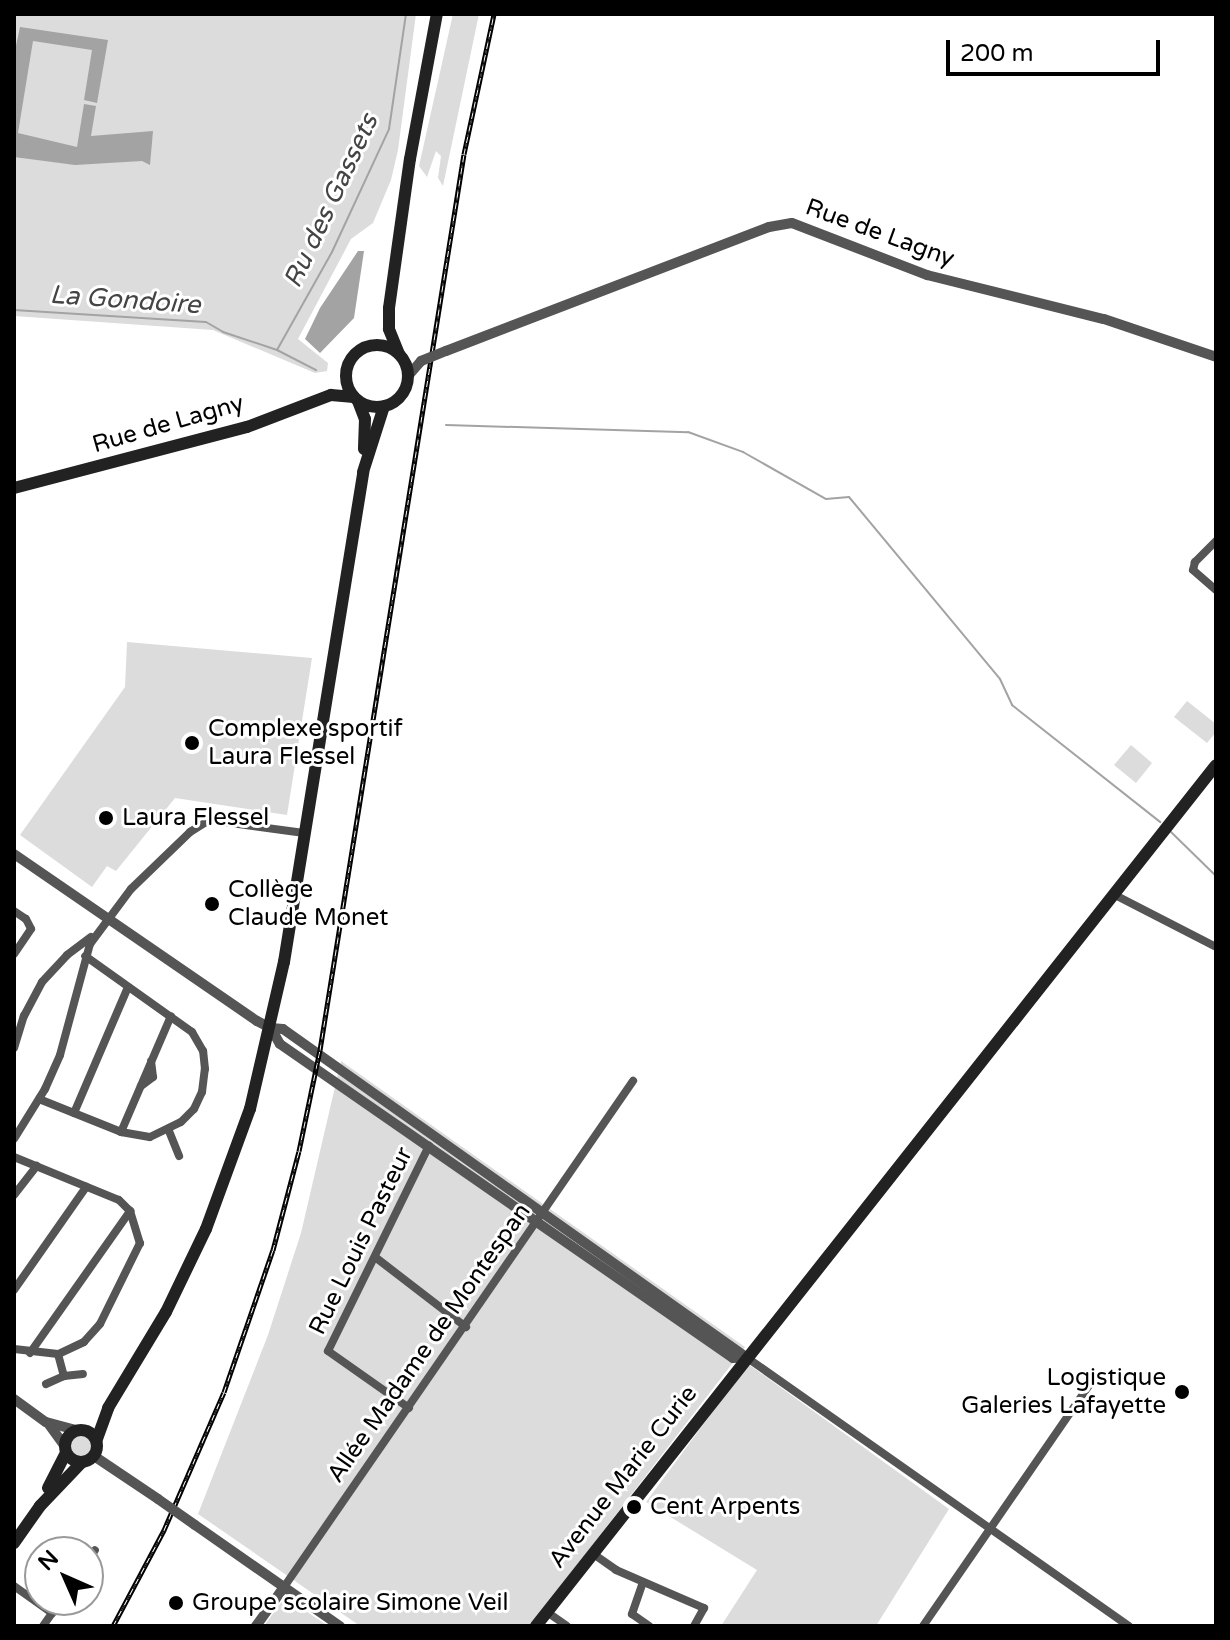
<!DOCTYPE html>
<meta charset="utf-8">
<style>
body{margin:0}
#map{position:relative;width:1230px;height:1640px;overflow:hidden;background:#fff;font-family:"Varela Round",sans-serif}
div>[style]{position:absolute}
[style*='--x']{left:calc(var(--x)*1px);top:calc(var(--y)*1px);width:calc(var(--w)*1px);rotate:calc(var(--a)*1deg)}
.green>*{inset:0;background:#dcdcdc}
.round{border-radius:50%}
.water>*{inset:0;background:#a3a3a3}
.stream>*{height:2px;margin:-1px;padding:0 1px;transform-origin:1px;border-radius:1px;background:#a3a3a3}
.minor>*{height:8px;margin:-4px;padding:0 4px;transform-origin:4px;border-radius:4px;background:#555}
.tertiary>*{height:10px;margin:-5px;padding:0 5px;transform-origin:5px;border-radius:5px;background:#555}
.secondary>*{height:12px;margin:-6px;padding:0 6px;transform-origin:6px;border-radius:6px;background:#222}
.secondary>.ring{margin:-6px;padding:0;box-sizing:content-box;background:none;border:12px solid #222;border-radius:50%}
.rail>*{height:5px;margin-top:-2.5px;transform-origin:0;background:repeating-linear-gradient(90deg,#fff 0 6px,#000 0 12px);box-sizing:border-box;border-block:2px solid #000}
.tertiary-bridge>*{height:10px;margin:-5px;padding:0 5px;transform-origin:5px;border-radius:5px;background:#555}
.dots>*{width:22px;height:22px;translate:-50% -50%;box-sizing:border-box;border:4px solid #fff;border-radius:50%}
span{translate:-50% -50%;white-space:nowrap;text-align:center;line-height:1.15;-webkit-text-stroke:6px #fff;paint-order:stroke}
.street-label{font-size:24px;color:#000}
.poi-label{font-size:24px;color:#000}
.left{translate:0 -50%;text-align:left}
.right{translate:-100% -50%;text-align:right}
.water-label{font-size:26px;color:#444;font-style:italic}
.frame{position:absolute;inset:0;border:16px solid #000;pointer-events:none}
.north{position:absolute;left:24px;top:1536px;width:80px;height:80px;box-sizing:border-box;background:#fff;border:2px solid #999;border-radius:50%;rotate:315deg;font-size:22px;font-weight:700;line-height:32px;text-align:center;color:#000}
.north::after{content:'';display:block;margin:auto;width:28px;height:36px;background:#000;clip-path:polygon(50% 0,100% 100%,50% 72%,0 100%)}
.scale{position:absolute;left:946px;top:40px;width:214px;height:36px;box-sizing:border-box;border:4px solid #000;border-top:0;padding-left:10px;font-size:24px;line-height:28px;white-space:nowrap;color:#000;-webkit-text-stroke:6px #fff;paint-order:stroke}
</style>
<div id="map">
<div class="green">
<i style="clip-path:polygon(14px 14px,416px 14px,398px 150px,391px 180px,373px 223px,351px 239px,298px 339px,328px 363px,327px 371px,315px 373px,213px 330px,14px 316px)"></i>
<i style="clip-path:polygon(453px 14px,479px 14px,443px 186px,438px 178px,441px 156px,436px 151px,427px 177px,419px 166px)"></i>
<i style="clip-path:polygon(127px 642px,312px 658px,287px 815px,175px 798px,116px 871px,107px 866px,92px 887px,20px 835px,125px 687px)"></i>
<i style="clip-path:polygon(1187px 701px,1216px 724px,1216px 732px,1207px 743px,1174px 717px)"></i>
<i style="clip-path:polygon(1131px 745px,1152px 763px,1136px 783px,1114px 765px)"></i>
<i style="clip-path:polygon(341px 1061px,745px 1347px,530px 1626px,360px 1626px,198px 1514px,268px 1335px,301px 1233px)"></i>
<i style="clip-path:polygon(748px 1364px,949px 1509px,876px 1626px,721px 1626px,757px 1570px,646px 1502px)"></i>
<i class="round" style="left:71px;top:1436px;width:20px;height:20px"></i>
<i style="clip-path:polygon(285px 1597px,328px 1626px,264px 1626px)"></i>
</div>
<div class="water">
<i style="clip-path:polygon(20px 27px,108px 40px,97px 103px,84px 100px,92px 50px,33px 41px,18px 133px,77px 147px,84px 104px,96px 106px,91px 136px,153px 131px,150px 165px,142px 161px,75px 165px,14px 157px,14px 55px)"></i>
<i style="clip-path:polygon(358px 251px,364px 251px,354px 318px,320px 353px,305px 339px,320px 308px)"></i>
</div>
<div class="stream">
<i style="--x:14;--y:310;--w:192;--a:3.6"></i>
<i style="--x:206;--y:322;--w:20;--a:30"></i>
<i style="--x:223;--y:332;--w:57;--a:18.4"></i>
<i style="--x:277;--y:350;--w:44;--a:27.1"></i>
<i style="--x:277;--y:350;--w:112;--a:-60.7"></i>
<i style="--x:332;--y:252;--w:136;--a:-65.1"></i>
<i style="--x:389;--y:129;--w:116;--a:-81.6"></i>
<i style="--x:446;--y:425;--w:242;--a:1.7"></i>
<i style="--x:688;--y:432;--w:59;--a:20"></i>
<i style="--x:743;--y:452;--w:95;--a:29.5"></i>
<i style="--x:826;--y:499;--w:23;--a:-5"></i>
<i style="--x:849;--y:497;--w:236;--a:50.3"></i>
<i style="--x:1000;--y:679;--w:29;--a:65"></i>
<i style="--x:1012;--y:705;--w:189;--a:38.3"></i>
<i style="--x:1171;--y:832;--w:63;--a:44.4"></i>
</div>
<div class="minor">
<i style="--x:1216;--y:541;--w:30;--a:135"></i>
<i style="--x:1195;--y:562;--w:8;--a:104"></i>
<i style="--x:1193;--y:570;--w:30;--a:41"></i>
<i style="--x:1113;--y:894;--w:116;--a:27.2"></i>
<i style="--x:14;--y:911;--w:14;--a:34"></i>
<i style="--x:26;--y:919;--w:11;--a:63"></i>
<i style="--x:31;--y:929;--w:30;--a:124"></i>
<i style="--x:14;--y:1048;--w:34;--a:-73"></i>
<i style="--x:24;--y:1016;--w:38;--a:-62"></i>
<i style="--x:42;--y:982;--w:37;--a:-47"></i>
<i style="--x:67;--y:955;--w:30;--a:-37"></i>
<i style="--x:141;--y:1086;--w:15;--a:-37"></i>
<i style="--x:153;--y:1077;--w:16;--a:-97"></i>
<i style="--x:39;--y:1099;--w:88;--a:21.9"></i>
<i style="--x:121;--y:1132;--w:29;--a:10"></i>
<i style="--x:150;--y:1137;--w:34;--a:-26"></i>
<i style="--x:181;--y:1122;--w:18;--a:-45"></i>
<i style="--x:194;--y:1109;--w:19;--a:-65"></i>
<i style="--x:202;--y:1092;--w:23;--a:-83"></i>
<i style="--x:205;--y:1069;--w:18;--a:-96"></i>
<i style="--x:203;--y:1051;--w:22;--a:-120"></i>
<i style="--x:192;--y:1032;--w:131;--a:-144.6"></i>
<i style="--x:74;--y:1113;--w:137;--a:-66.8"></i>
<i style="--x:169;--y:1131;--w:27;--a:68"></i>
<i style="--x:121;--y:1132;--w:126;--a:-66.7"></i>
<i style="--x:14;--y:1139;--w:59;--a:-58.2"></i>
<i style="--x:45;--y:1089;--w:37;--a:-66"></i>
<i style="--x:60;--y:1055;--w:115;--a:-74.9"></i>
<i style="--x:90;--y:944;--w:69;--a:-53.3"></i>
<i style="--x:131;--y:889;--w:82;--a:-44"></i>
<i style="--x:190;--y:832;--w:22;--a:-32"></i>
<i style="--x:209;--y:820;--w:96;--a:7.8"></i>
<i style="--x:14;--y:1157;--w:113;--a:22.3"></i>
<i style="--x:119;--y:1200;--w:16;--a:45"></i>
<i style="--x:130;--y:1211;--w:34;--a:73"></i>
<i style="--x:140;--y:1243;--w:90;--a:116.3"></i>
<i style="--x:100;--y:1324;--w:24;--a:132"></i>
<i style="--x:84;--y:1342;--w:29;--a:155"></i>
<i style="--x:58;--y:1354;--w:44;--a:-173.5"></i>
<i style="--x:14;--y:1195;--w:37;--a:-52"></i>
<i style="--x:375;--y:1257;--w:115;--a:37.6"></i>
<i style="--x:14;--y:1290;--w:126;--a:-55"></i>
<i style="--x:30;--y:1353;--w:174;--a:-54.8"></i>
<i style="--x:58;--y:1354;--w:23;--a:75"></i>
<i style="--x:746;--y:1357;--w:468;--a:35.1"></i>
<i style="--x:46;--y:1384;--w:20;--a:-24"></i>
<i style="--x:64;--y:1376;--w:19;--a:-6"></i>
<i style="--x:409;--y:1408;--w:99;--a:-144.9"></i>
<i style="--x:328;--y:1351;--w:229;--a:-63.8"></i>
<i style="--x:592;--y:1553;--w:29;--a:35"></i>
<i style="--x:616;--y:1570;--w:96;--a:23.4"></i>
<i style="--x:704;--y:1608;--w:21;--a:119"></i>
<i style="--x:88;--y:1560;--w:12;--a:-55"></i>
<i style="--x:643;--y:1582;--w:34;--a:109"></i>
<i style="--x:632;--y:1614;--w:21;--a:35"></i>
<i style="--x:14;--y:1586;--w:47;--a:35.4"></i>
<i style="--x:284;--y:1587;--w:615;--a:-55.41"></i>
<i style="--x:547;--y:1612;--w:24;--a:35"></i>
<i style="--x:43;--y:1626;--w:32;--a:-55"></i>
<i style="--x:923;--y:1626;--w:298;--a:-55.4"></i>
</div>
<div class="tertiary">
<i style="--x:446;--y:351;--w:346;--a:-21"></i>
<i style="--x:769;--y:227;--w:23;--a:-10"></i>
<i style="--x:792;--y:223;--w:145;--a:21.1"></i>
<i style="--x:927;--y:275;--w:182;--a:14"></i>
<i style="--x:1104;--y:319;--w:118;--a:18.7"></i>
<i style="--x:408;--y:376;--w:20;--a:-49"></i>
<i style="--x:14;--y:854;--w:295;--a:34.5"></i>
<i style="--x:257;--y:1021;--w:16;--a:27"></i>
<i style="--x:271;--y:1028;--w:12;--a:5"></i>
<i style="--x:283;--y:1029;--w:567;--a:35.31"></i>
<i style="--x:271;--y:1028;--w:18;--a:61"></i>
<i style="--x:280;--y:1044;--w:551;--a:34.73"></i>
<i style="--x:733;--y:1358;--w:13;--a:-4"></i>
<i style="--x:14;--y:1399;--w:39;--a:36"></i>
<i style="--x:46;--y:1422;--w:30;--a:15"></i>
<i style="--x:48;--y:1423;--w:29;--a:54"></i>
<i style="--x:94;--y:1456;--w:77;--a:33.9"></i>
<i style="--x:195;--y:1525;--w:177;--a:34.9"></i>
<i style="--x:256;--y:1626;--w:48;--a:-54.3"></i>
</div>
<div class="secondary">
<i class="ring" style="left:346px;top:345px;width:50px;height:50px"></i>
<i style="--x:399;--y:354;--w:27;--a:-112"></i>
<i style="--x:389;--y:329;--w:21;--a:-90"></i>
<i style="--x:389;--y:308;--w:150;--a:-82"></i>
<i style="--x:410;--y:159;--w:147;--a:-79.5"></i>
<i style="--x:358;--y:401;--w:19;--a:69"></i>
<i style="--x:365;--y:419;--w:30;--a:92"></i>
<i style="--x:14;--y:488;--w:241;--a:-14.7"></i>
<i style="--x:247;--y:427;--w:90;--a:-20.9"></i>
<i style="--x:331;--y:395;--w:23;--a:5"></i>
<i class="ring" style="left:65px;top:1430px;width:20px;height:20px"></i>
<i style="--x:97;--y:1439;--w:33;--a:-70"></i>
<i style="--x:108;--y:1408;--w:112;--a:-58.9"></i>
<i style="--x:166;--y:1312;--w:92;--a:-64.3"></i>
<i style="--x:206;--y:1229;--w:128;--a:-69.9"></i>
<i style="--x:250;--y:1109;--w:151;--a:-77"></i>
<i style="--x:284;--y:962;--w:496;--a:-80.8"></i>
<i style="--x:363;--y:472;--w:69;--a:-72.3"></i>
<i style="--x:48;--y:1488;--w:39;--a:-63"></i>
<i style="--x:14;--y:1543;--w:45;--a:-54.9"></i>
<i style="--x:40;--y:1506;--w:61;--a:-46.3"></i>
<i style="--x:536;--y:1626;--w:1097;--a:-51.7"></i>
</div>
<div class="rail">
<i style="--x:113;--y:1626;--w:109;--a:-62"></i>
<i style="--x:164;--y:1530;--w:150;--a:-66.5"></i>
<i style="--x:224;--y:1392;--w:150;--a:-71"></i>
<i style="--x:273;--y:1250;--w:102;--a:-75.3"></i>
<i style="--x:299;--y:1151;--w:103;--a:-78.3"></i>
<i style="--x:320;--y:1050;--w:907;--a:-80.87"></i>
<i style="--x:464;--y:154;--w:143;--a:-77.9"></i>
</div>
<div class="tertiary-bridge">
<i style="--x:421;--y:361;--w:27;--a:-22"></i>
<i style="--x:158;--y:1499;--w:45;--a:35.1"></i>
</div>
<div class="dots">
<i style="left:192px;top:743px;background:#000"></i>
<i style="left:106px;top:818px;background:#000"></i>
<i style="left:212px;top:904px;background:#000"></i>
<i style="left:1182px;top:1392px;background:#000"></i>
<i style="left:634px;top:1507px;background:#000"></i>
<i style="left:176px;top:1603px;background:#000"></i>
</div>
<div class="street-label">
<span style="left:880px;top:233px;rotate:20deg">Rue de Lagny</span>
<span style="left:168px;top:424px;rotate:-16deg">Rue de Lagny</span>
<span style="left:361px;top:1241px;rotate:-64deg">Rue Louis Pasteur</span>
<span style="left:429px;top:1343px;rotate:-55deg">Allée Madame de Montespan</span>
<span style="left:623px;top:1477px;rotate:-52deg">Avenue Marie Curie</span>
</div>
<div class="poi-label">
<span class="left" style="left:208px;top:743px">Complexe sportif<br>Laura Flessel</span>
<span class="left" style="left:122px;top:818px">Laura Flessel</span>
<span class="left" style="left:228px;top:904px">Collège<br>Claude Monet</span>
<span class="right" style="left:1166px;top:1392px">Logistique<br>Galeries Lafayette</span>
<span class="left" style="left:650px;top:1507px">Cent Arpents</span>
<span class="left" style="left:192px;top:1603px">Groupe scolaire Simone Veil</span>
</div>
<div class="water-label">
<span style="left:331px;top:201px;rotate:-65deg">Ru des Gassets</span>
<span style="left:125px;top:300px;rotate:4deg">La Gondoire</span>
</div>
<div class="frame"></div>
<div class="north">N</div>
<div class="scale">200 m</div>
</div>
